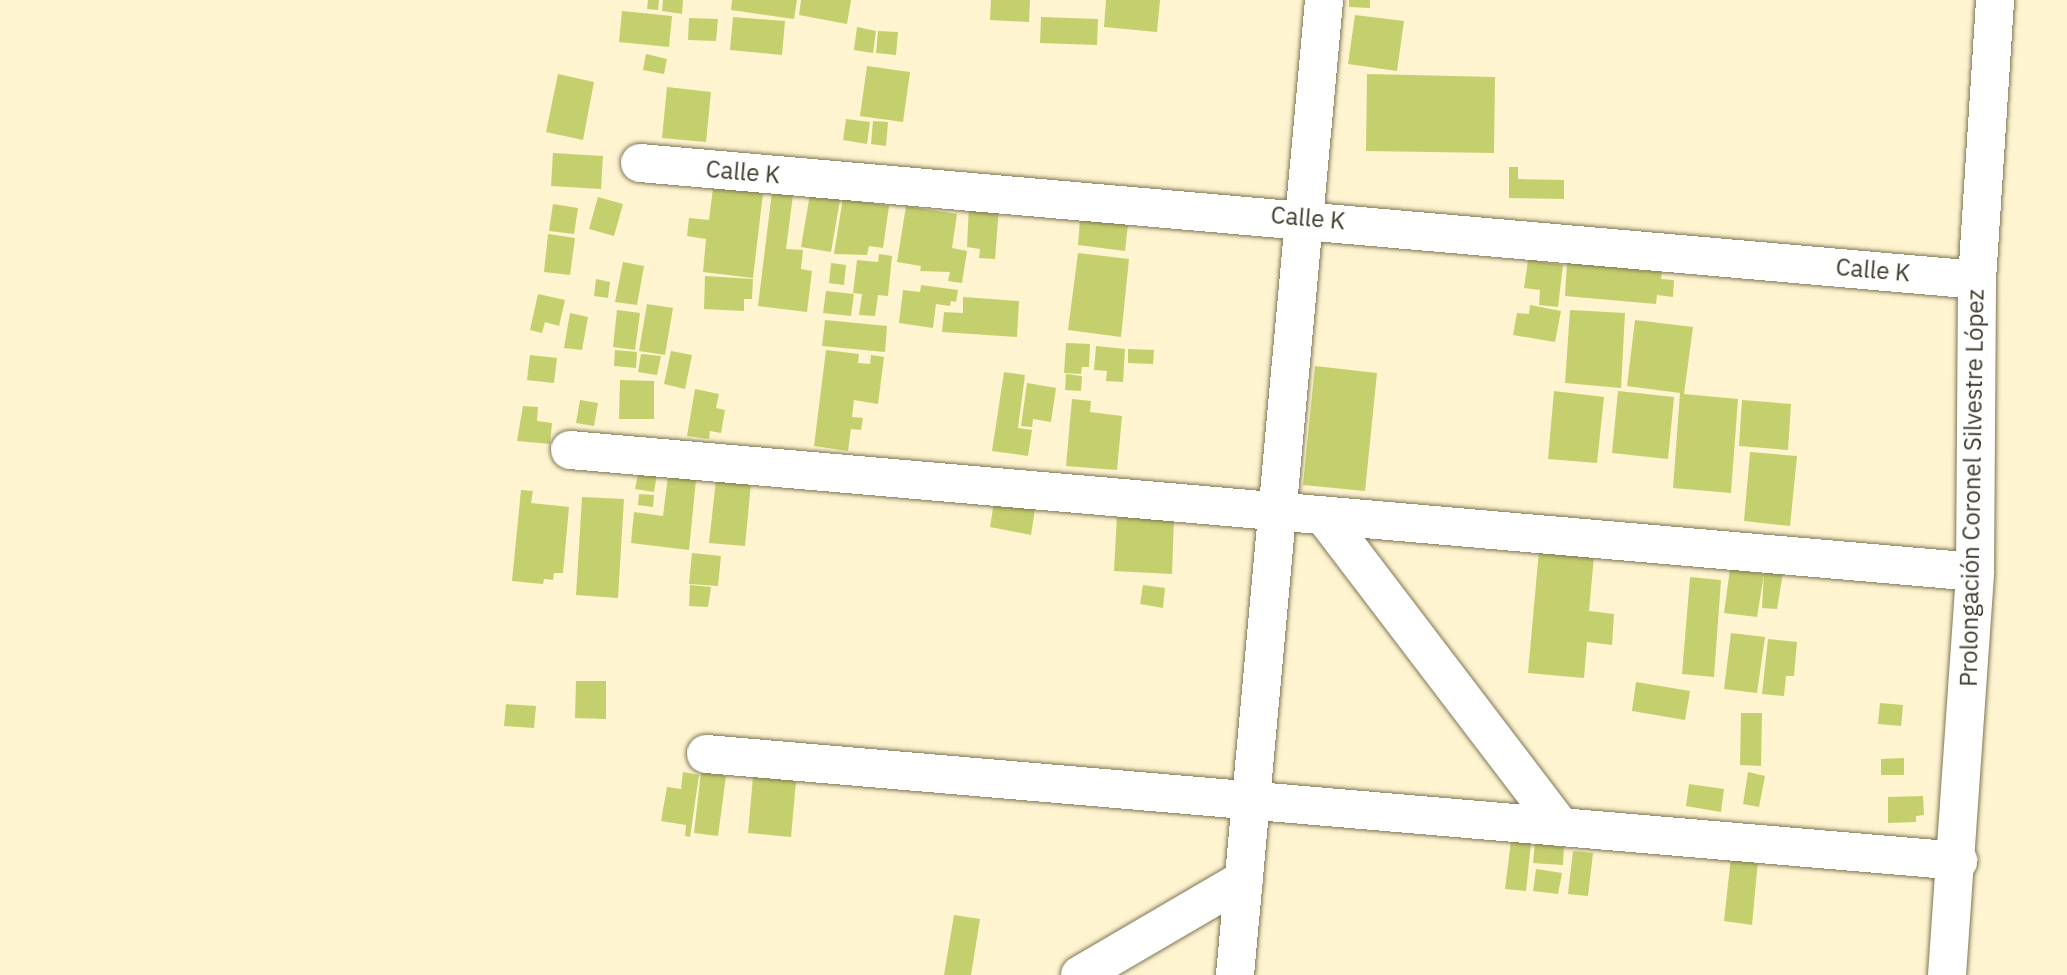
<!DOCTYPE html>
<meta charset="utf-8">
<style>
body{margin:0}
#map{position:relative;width:2067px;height:975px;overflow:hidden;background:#fef4d0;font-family:"IBM Plex Sans",sans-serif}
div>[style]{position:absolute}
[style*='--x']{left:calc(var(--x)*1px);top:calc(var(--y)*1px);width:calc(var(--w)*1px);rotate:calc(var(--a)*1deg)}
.building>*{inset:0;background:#c4d06d}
.roads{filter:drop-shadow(0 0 2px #7e7554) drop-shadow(0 0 2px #7e7554)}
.minor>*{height:38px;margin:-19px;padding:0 19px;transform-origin:19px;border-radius:19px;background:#fff}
span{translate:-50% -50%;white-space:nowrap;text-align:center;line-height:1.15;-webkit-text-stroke:5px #fff;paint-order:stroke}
.street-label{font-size:24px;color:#403c2d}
</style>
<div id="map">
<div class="building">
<i style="clip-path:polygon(648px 0,659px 0,658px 10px,647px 9px)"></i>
<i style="clip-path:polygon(663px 0,683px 0,682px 14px,662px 11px)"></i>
<i style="clip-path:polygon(732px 0,797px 0,794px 19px,731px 10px)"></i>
<i style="clip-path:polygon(801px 0,851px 0,847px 24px,799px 15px)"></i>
<i style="clip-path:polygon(991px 0,1030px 0,1029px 22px,990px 20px)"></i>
<i style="clip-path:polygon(1106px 0,1160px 0,1157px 32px,1104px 27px)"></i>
<i style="clip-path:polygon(1349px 0,1370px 0,1370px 8px,1349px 7px)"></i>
<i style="clip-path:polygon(622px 11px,672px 16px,669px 47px,619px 42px)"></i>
<i style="clip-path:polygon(1355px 15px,1404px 21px,1397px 71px,1348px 64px)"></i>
<i style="clip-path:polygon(733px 17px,785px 21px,782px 55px,730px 50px)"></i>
<i style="clip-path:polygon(1041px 17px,1098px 19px,1097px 45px,1040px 43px)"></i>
<i style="clip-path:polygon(689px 18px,718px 19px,716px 41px,688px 40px)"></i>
<i style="clip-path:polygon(857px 27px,876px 31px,873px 53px,854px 50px)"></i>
<i style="clip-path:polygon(878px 31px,898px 32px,896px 55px,876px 53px)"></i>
<i style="clip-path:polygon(646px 54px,667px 59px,664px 74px,643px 70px)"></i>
<i style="clip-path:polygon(867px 66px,910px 72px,903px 122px,860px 116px)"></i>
<i style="clip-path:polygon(558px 74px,594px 82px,583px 140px,546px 132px)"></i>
<i style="clip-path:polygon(1367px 74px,1495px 77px,1494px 153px,1366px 151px)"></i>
<i style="clip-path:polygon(667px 87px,711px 92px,706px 142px,662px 138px)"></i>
<i style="clip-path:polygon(846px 119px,870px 122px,867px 144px,843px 140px)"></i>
<i style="clip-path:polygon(873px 121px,888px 122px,886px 146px,871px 144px)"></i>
<i style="clip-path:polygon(553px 153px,603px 156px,601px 189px,551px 186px)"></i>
<i style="clip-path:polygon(1509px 167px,1518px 167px,1518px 179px,1564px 180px,1564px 199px,1509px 198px)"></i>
<i style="clip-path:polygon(713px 188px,763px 193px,753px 278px,703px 272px,706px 239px,687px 236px,689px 218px,709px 220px)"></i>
<i style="clip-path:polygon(772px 192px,793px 195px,786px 249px,803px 250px,801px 269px,812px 271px,807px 312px,758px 306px)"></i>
<i style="clip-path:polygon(810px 194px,840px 200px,831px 252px,801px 247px)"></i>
<i style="clip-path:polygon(598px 197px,623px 204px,614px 236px,589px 229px)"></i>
<i style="clip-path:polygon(843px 198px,889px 206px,883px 248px,869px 246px,867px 255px,834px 254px)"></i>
<i style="clip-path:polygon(553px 204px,578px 208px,574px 234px,549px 231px)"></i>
<i style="clip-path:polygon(969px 205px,999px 207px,995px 259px,979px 258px,980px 249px,967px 247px)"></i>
<i style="clip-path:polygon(906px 206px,957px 214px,952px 248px,967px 251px,962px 283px,948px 281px,950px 272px,920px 271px,921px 266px,897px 262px)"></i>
<i style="clip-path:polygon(1080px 219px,1128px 224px,1125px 251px,1078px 245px)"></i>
<i style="clip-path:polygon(548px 234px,575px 238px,570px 275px,544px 272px)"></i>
<i style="clip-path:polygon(1078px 253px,1129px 259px,1121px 337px,1068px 330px)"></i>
<i style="clip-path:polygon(879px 254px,892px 256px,888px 296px,878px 295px,875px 316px,859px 315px,862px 294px,853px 293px,857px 260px,878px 262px)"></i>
<i style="clip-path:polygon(1528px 260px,1563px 265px,1558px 307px,1539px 305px,1540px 290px,1524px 288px)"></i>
<i style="clip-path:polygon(623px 262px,644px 266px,637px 305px,615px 302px)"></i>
<i style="clip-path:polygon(831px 263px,846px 265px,844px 285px,829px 283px)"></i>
<i style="clip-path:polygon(1567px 263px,1639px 264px,1639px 270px,1662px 272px,1661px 279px,1674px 280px,1673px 297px,1657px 295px,1656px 304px,1565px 296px)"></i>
<i style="clip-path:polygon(705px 276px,753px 279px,752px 299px,744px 299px,744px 311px,704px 309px)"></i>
<i style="clip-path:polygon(596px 279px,610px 282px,608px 298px,594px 296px)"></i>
<i style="clip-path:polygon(921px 285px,958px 290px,956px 302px,951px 301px,950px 306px,936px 304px,933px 328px,899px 323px,903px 290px,920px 292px)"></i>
<i style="clip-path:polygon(826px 291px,854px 294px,851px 316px,823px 313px)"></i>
<i style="clip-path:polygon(538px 294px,565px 300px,559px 326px,545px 322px,542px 333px,530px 330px)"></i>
<i style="clip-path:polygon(963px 297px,1019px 301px,1017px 337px,942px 332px,944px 312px,963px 313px)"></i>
<i style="clip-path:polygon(647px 304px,673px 308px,665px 355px,639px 351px)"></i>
<i style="clip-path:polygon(1530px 305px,1561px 311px,1555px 342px,1513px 335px,1517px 313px,1529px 314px)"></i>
<i style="clip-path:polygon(617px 310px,640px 313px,635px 350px,613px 347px)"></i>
<i style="clip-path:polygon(1570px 310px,1625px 313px,1621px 388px,1565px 383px)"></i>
<i style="clip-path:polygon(570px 313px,588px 317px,582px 350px,564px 348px)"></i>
<i style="clip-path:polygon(825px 320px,887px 326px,885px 352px,822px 346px)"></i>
<i style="clip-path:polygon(1635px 320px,1693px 327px,1684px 394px,1738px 399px,1731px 493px,1673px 488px,1680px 393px,1627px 386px)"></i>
<i style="clip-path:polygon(1066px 343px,1090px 344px,1089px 367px,1082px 367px,1081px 374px,1064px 373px)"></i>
<i style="clip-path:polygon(1096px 346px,1125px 349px,1123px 382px,1106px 381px,1107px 371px,1094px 370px)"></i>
<i style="clip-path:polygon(1128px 349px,1154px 350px,1153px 364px,1128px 363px)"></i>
<i style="clip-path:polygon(615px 350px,637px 352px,636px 368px,614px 366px)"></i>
<i style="clip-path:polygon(826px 350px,859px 354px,858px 363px,870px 364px,871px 355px,884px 357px,878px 404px,854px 400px,852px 417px,863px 418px,861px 430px,851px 429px,848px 451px,814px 446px)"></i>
<i style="clip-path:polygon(671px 351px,692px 355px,685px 389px,664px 384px)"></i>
<i style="clip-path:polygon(641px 354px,661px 356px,657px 375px,638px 372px)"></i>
<i style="clip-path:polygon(530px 355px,557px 358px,554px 383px,527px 380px)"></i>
<i style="clip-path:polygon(1315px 366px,1377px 373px,1365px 491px,1303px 485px)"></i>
<i style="clip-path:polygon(1004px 372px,1025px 375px,1018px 428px,1032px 430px,1028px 456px,992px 451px)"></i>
<i style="clip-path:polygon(1066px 374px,1082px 376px,1081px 391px,1065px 390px)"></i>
<i style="clip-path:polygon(620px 380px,654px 381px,654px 419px,619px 419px)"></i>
<i style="clip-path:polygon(1027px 383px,1056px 388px,1051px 422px,1033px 419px,1032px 427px,1021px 426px)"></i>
<i style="clip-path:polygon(695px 389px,719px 394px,716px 408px,725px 410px,721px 433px,710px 431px,709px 439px,687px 436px)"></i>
<i style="clip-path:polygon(1554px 391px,1604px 397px,1597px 463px,1548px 459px)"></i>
<i style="clip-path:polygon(1618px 391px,1674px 397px,1668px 459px,1612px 453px)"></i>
<i style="clip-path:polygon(1072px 399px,1091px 401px,1090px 412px,1122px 416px,1117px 470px,1066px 466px)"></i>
<i style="clip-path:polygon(580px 400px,598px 403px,594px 426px,576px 423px)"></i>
<i style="clip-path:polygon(1742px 400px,1791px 404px,1788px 450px,1739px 446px)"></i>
<i style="clip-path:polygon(523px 406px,538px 407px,537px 421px,552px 423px,550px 444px,517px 441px)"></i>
<i style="clip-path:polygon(1750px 452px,1797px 456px,1790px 526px,1744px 521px)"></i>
<i style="clip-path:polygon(639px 470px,657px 473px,654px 492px,635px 489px)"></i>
<i style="clip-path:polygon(668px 476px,696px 480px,689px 550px,631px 543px,634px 512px,663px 516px)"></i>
<i style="clip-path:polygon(716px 480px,751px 483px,745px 546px,709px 543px)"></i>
<i style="clip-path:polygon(521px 490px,533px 491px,531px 503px,569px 507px,563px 573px,554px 573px,553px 580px,544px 579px,543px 584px,512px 581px)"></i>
<i style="clip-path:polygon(639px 494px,654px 495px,653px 507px,638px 505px)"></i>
<i style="clip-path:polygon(582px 497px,624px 499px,618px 598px,576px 595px)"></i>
<i style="clip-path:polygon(994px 502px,1035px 509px,1031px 535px,990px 527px)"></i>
<i style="clip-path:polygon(1117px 515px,1174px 518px,1172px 574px,1114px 571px)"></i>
<i style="clip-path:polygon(1539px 550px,1594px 556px,1589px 611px,1614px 614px,1612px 645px,1587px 642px,1584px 678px,1528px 673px)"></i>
<i style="clip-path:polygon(692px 553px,721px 556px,718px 586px,689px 584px)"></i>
<i style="clip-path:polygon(1730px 569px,1764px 574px,1757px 617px,1724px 613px)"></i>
<i style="clip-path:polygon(1764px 572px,1783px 573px,1777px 609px,1762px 608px)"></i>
<i style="clip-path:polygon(1690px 577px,1721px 580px,1714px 677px,1682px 674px)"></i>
<i style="clip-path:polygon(690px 585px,711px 587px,708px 607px,689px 606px)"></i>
<i style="clip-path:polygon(1143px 585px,1165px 588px,1163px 608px,1140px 604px)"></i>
<i style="clip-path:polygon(1731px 633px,1765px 637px,1757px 693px,1724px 689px)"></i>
<i style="clip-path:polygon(1768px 639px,1797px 642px,1794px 676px,1786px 676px,1784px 696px,1762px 694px)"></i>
<i style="clip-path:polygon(576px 681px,606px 681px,606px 719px,575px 718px)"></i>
<i style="clip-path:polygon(1636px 682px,1690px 691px,1685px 720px,1632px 711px)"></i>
<i style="clip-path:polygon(1880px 703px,1903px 705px,1901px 726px,1878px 724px)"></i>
<i style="clip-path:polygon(506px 704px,536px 706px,534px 728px,504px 726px)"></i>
<i style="clip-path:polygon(1741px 713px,1762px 713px,1761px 766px,1740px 765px)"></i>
<i style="clip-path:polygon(1904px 758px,1904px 775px,1881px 775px,1881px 759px)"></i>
<i style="clip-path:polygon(683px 772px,699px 775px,690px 837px,685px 836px,686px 825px,661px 821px,667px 787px,681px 789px)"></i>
<i style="clip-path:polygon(701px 772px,726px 776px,718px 836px,694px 833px)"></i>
<i style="clip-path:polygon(1748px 772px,1765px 776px,1759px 807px,1743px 804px)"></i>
<i style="clip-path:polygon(753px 777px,796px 781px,791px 837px,748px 833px)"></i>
<i style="clip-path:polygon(1689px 784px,1724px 789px,1721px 812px,1686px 806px)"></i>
<i style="clip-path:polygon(1923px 796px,1924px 815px,1916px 816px,1916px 822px,1888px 823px,1888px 797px)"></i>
<i style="clip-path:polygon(1511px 841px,1531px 843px,1526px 891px,1505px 889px)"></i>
<i style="clip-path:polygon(1535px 842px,1564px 844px,1563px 865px,1533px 863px)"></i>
<i style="clip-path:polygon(1573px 851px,1593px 853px,1588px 896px,1568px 894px)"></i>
<i style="clip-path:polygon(1731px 857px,1758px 860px,1752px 925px,1724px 921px)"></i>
<i style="clip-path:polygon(1536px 869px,1562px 873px,1558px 894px,1533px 891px)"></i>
<i style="clip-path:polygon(954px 915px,980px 919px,971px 975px,944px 975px)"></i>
</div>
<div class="roads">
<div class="minor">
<i style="--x:640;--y:163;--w:1342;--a:5"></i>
<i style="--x:570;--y:450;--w:1410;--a:4.96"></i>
<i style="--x:1324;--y:516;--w:391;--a:52.7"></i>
<i style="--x:706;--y:754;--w:1257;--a:4.88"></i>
<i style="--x:1080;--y:975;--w:190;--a:-30.3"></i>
<i style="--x:1235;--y:975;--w:979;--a:-84.78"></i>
<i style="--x:1947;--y:975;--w:404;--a:-86"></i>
<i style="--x:1975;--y:572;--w:292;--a:-89.6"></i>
<i style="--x:1977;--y:280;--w:281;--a:-86.3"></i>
</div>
</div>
<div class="street-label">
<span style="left:743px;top:172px;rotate:5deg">Calle K</span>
<span style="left:1308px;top:218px;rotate:5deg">Calle K</span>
<span style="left:1873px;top:270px;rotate:5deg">Calle K</span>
<span style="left:1972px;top:488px;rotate:-89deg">Prolongación Coronel Silvestre López</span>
</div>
</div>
